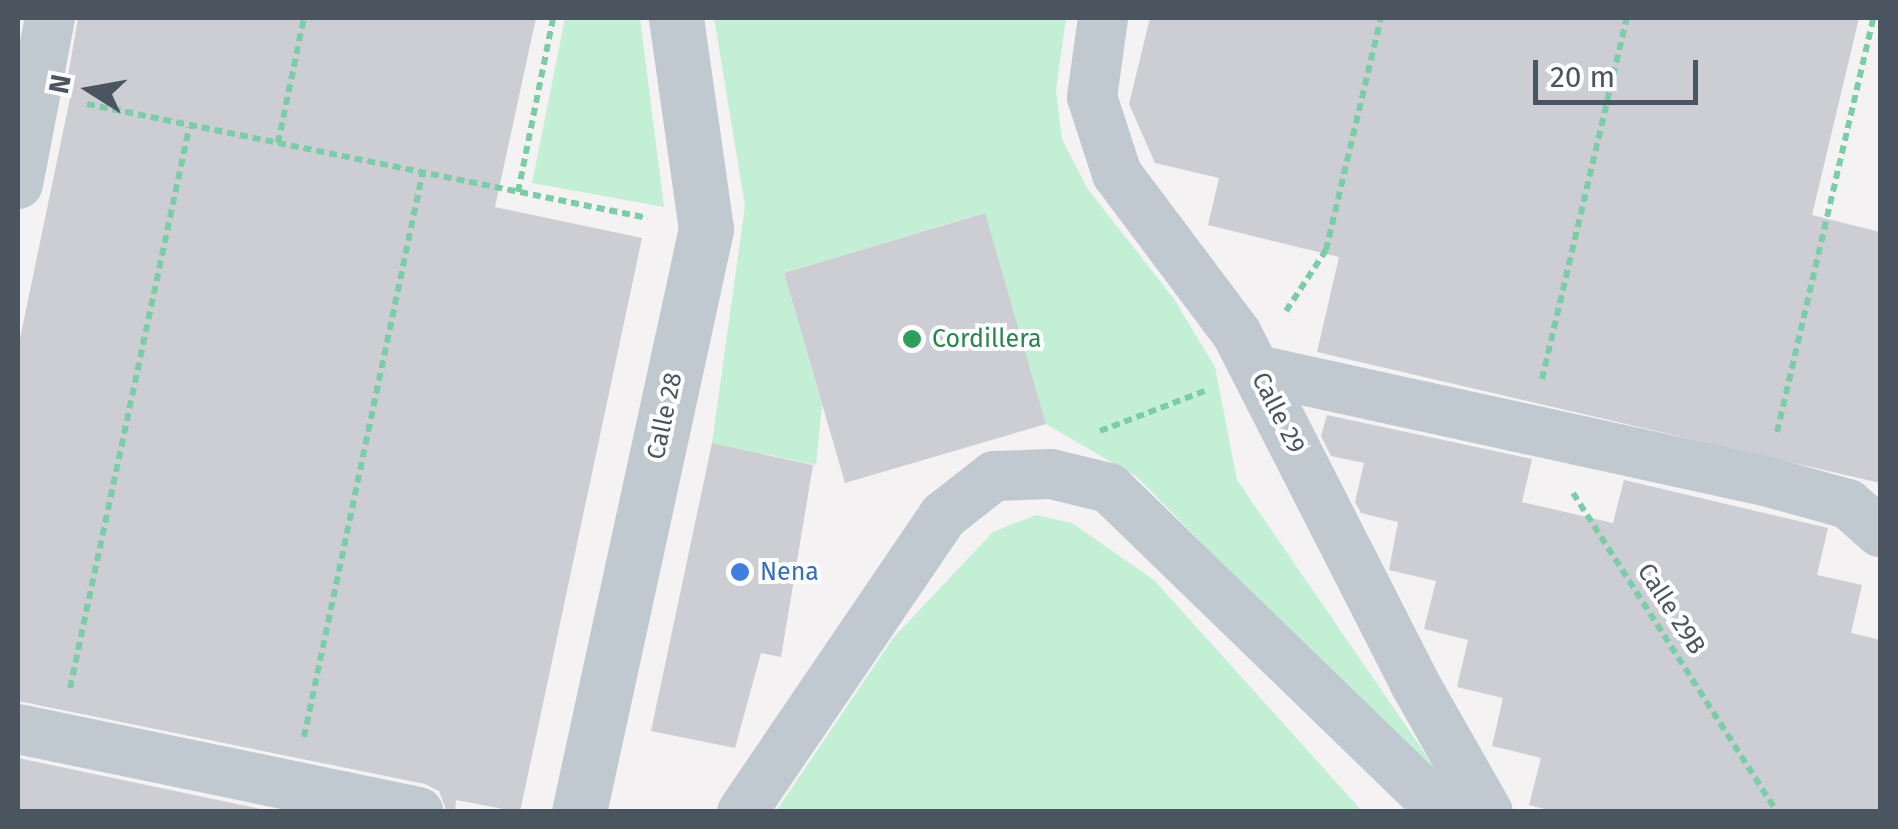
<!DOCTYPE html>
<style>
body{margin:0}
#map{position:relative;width:1898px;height:829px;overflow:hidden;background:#f4f2f2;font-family:"Fira Sans",sans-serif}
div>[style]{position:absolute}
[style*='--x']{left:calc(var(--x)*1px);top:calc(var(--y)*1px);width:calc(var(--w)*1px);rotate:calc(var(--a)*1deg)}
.green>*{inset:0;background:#c3efd5}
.building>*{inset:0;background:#ccced4}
.path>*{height:6px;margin-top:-3px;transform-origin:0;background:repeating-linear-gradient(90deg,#7bcda7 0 8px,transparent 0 13px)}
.minor>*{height:50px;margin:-25px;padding:0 25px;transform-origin:25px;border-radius:25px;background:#c0c9d0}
.tertiary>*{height:55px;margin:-27.5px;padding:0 27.5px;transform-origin:27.5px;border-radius:27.5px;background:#c0c9d0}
.dots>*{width:28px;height:28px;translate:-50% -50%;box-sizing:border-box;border:5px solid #fff;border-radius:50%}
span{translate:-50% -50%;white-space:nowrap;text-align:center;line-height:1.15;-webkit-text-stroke:8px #fff;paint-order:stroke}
.leisure-label{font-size:25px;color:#27864d}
.left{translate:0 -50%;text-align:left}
.street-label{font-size:25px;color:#4a555f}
.shop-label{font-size:25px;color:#366cbe}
.frame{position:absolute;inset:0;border:20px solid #4a555f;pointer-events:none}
.north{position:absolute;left:40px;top:40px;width:100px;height:100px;-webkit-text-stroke:8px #fff;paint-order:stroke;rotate:281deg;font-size:28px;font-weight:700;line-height:40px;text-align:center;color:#4a555f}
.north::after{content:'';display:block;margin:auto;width:35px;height:45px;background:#4a555f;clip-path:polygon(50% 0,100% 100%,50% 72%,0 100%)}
.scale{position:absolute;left:1533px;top:60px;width:165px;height:45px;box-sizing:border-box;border:5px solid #4a555f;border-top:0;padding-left:12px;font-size:30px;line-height:35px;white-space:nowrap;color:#4a555f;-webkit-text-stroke:8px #fff;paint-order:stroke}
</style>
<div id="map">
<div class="green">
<i style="clip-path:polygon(565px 18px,640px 18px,664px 207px,532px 183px)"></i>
<i style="clip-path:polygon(714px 18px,1066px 18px,1056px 90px,1062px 139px,1087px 188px,1174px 299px,1215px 367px,1237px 480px,1459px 803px,1137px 477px,1046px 424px,984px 213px,784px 273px,822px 405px,816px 465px,712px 443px,745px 206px)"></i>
<i style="clip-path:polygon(1036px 515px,1072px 523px,1154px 580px,1362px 811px,776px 811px,894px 637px,993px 532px)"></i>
</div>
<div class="building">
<i style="clip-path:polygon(78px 18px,536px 18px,495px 207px,642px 238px,520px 812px,456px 800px,455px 812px,447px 812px,439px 791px,425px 784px,18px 701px,18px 348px,73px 84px,67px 82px)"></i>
<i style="clip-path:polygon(1150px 18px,1859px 18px,1812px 215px,1880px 232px,1880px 483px,1317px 352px,1339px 257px,1208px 225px,1219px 178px,1155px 163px,1129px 104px)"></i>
<i style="clip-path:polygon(985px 213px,1046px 424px,845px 483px,784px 273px)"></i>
<i style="clip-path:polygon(1327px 415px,1532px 459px,1522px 502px,1613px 523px,1624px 480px,1828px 528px,1817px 575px,1862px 585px,1851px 633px,1880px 640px,1880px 812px,1556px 812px,1529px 805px,1541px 758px,1492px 746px,1503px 698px,1457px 687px,1468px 640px,1424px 629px,1436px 581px,1389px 570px,1398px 522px,1361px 513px,1355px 502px,1364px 463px,1331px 456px,1321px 436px)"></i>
<i style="clip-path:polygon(712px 443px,813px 465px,781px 657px,761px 653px,735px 748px,651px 731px)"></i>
<i style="clip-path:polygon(18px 758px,275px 812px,18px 812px)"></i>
</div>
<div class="path">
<i style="--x:87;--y:104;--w:572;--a:11.49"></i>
<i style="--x:278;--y:143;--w:128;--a:-78.3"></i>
<i style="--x:518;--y:192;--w:177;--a:-78.6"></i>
<i style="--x:1286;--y:311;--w:73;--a:-56.7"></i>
<i style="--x:1326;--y:250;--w:238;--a:-76.7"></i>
<i style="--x:1542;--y:379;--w:371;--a:-76.8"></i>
<i style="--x:1100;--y:431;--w:112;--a:-20.9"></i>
<i style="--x:1777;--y:432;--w:425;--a:-76.9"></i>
<i style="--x:1573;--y:493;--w:379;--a:57.4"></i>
<i style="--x:70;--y:688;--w:573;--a:-78"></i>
<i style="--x:304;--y:737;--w:578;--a:-78.13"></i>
</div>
<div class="minor">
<i style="--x:1103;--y:18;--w:80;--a:97.9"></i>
<i style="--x:1092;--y:97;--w:81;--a:72"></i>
<i style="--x:1117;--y:174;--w:200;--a:53.1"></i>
<i style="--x:1237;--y:334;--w:390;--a:63"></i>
<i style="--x:1414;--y:682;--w:150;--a:60.4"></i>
<i style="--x:18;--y:184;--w:169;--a:-79.1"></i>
<i style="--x:1257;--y:370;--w:520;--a:12.33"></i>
<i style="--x:1765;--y:481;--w:86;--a:15.5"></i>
<i style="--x:1848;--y:504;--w:43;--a:41.2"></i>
<i style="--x:18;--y:729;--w:409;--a:11.7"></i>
<i style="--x:742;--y:812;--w:358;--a:-55.8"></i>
<i style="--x:943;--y:516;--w:65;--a:-38.1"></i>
<i style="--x:994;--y:476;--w:57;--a:-2"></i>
<i style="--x:1051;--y:474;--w:60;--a:13.6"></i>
<i style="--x:1109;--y:488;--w:465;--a:44.1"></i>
</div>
<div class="tertiary">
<i style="--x:579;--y:812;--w:597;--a:-77.71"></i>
<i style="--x:706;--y:229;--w:213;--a:-98.1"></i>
</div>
<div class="dots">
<i style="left:912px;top:339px;background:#2e9e5b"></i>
<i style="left:740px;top:572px;background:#3f7fe0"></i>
</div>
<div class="leisure-label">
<span class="left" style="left:932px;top:339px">Cordillera</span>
</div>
<div class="street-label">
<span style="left:1278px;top:413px;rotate:63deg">Calle 29</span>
<span style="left:665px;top:416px;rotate:-78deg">Calle 28</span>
<span style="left:1671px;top:609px;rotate:57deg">Calle 29B</span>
</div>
<div class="shop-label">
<span class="left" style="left:760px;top:572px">Nena</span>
</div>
<div class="frame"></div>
<div class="north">N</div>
<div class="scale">20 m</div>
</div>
